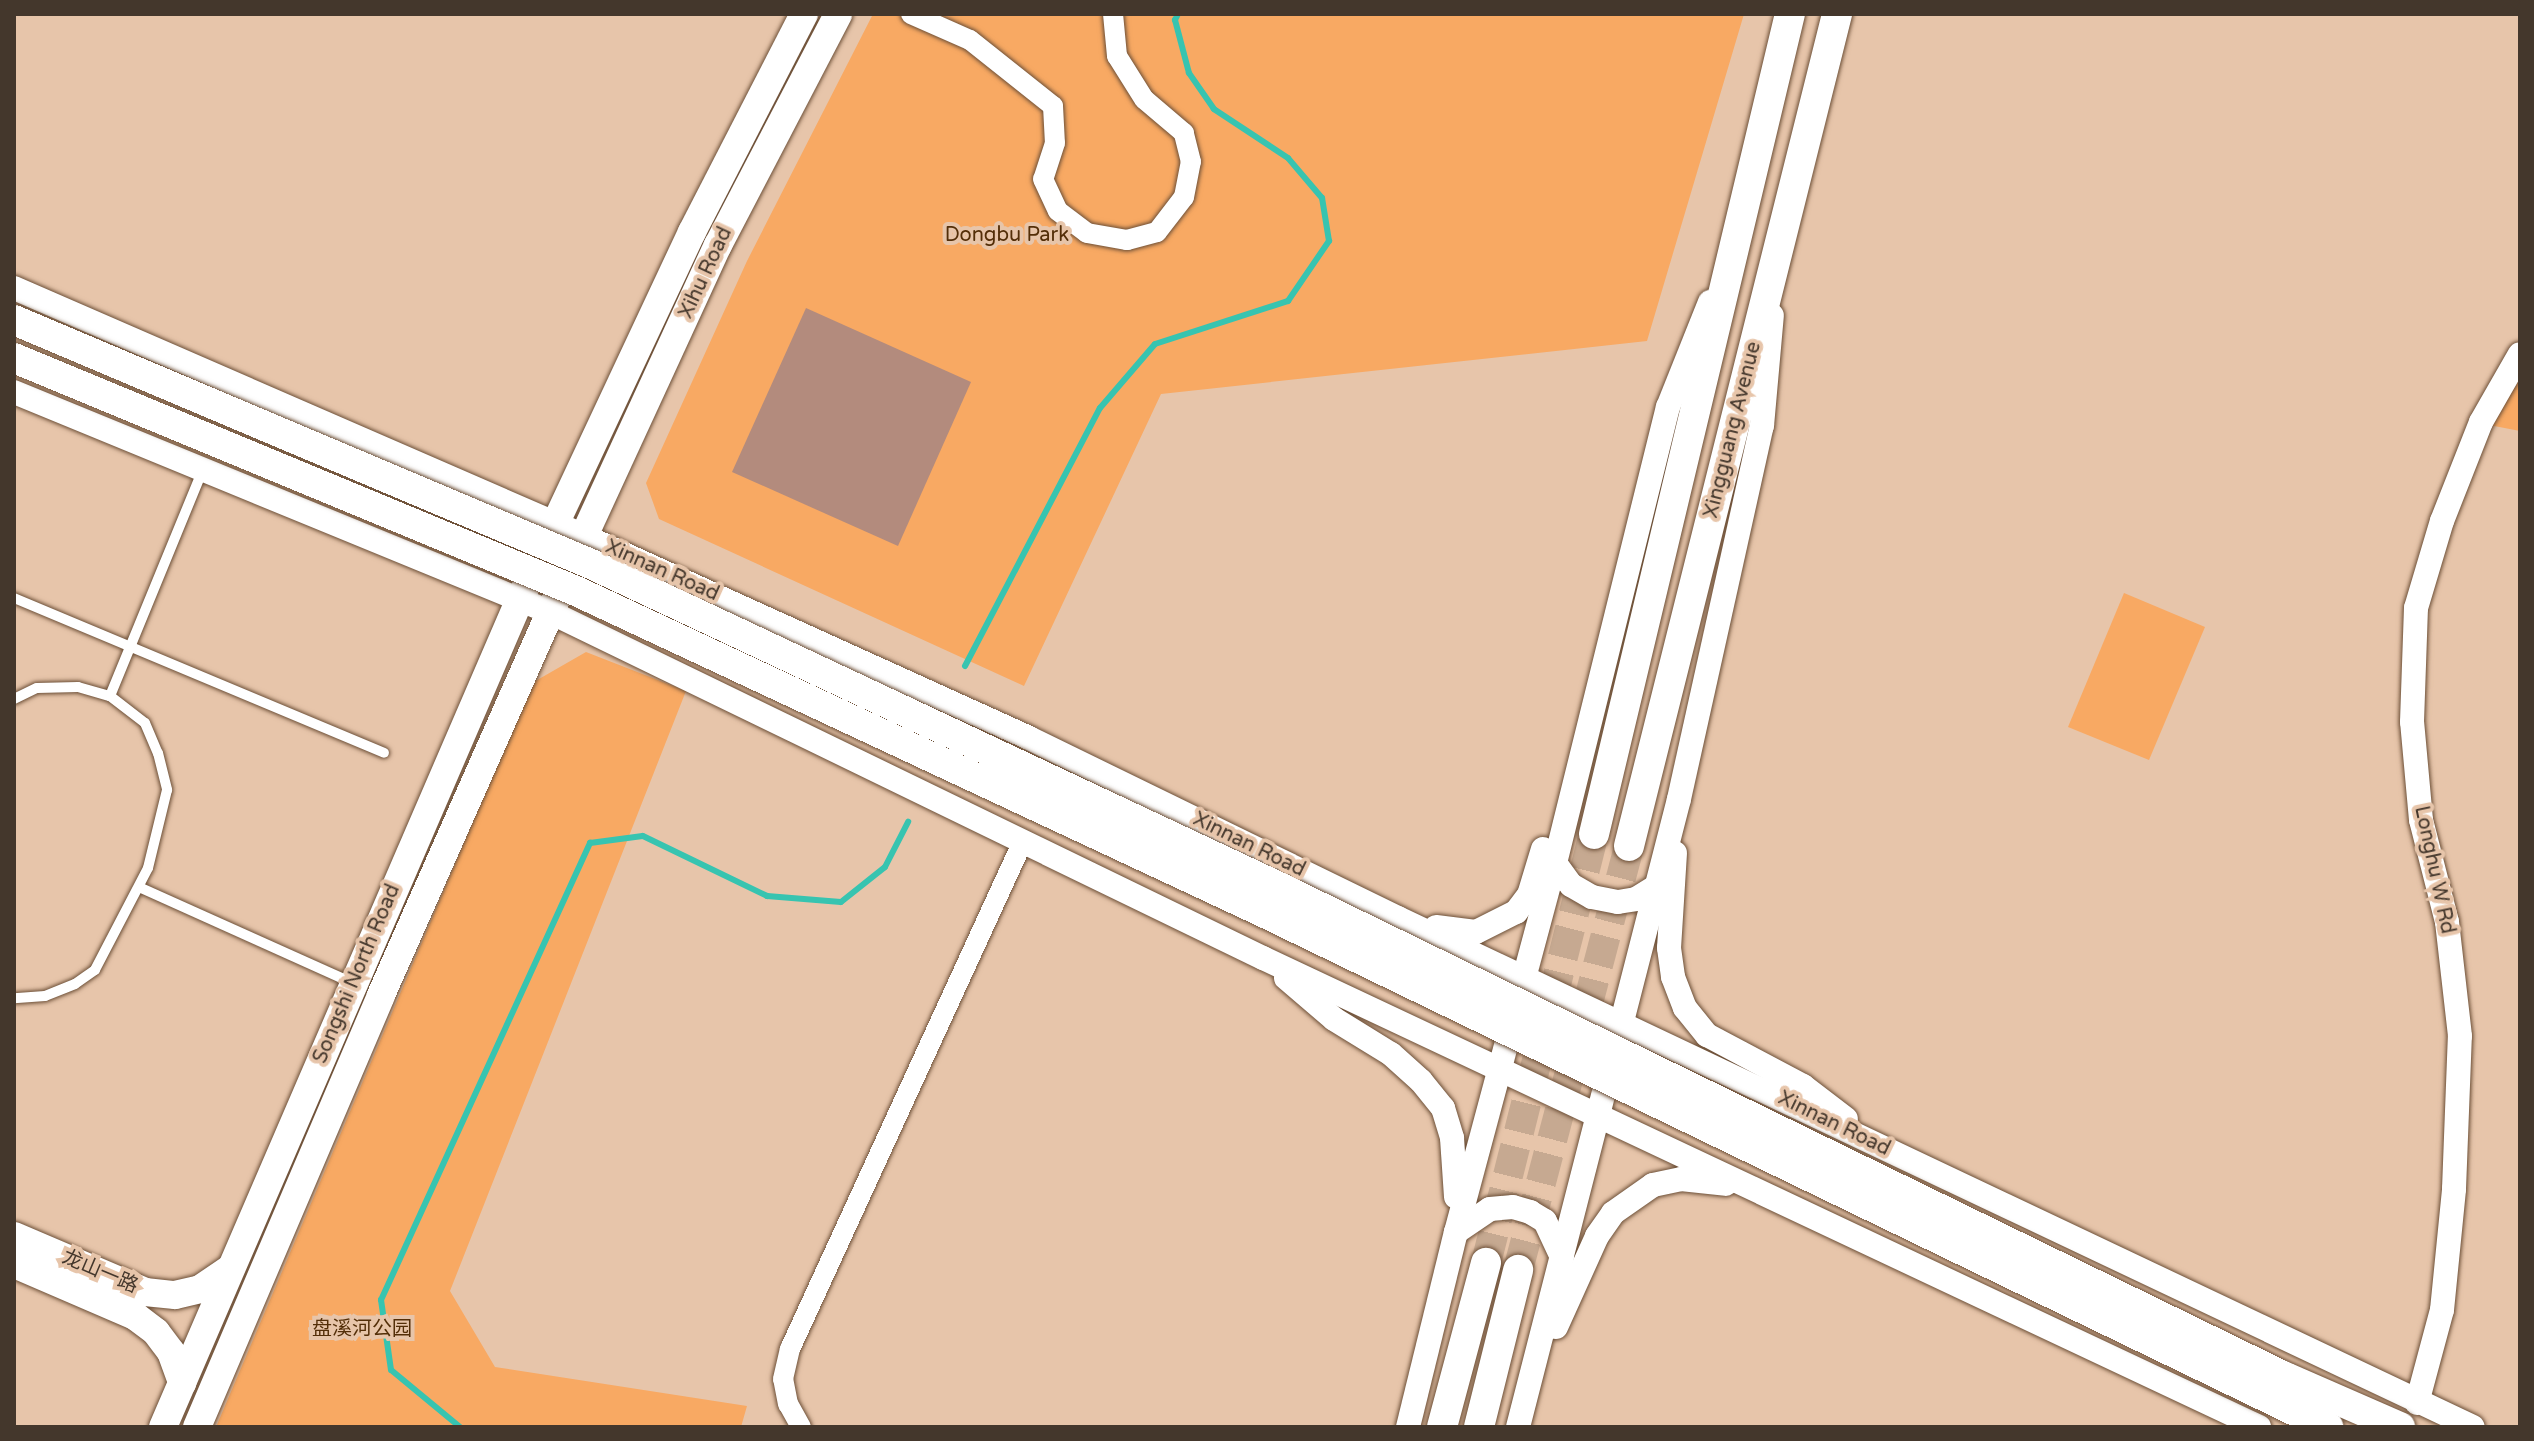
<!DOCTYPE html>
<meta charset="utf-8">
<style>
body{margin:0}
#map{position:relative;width:2534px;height:1441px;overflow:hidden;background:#e7c5aa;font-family:"Varela Round","Noto Sans SC",sans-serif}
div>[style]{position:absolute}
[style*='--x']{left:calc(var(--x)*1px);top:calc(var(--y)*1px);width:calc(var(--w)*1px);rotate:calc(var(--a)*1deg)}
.green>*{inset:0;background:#f8a963}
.stream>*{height:6px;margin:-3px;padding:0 3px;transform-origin:3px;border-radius:3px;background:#37c4b0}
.building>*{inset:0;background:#b38b7d}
.primary-tunnel>*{height:30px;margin-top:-15px;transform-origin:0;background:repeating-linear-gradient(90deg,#c6a991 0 30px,transparent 0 45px)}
.roads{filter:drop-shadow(0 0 2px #6c4f37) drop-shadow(0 0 2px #6c4f37)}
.service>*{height:10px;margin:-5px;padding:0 5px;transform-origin:5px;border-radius:5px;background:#fff}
.minor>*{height:20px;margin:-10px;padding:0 10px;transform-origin:10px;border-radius:10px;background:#fff}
.tertiary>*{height:24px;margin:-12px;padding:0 12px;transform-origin:12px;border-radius:12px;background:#fff}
.secondary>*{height:28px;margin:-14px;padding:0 14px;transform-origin:14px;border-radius:14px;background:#fff}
.primary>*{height:30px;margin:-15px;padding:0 15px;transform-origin:15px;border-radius:15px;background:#fff}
.bridges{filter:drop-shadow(0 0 2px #6c4f37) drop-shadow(0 0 2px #6c4f37)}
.primary-bridge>*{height:30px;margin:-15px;padding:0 15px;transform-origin:15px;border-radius:15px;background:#fff}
span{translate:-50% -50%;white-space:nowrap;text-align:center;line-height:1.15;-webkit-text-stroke:8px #e7c5aa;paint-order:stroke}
.park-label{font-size:20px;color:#532e08}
.street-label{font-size:20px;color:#44372c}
.frame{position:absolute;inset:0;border:16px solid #44372c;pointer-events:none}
</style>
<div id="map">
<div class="green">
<i style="clip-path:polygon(873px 14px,1744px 14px,1647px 341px,1161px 394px,1024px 686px,659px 519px,646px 483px,747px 261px)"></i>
<i style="clip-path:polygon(2520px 371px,2520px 431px,2489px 425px)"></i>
<i style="clip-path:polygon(2124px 593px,2205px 627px,2149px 760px,2068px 727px)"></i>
<i style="clip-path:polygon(586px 652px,686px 691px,450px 1291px,495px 1367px,747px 1406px,741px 1427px,216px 1427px,532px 683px)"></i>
</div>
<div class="stream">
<i style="--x:965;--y:666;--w:291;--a:-62.4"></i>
<i style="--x:1100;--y:408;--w:84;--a:-49.3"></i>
<i style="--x:1155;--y:344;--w:140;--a:-17.9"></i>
<i style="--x:1288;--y:301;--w:73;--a:-55.7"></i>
<i style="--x:1329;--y:241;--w:44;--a:-99.2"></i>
<i style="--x:1322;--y:198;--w:52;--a:-130.4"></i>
<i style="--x:1288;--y:158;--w:89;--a:-146.5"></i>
<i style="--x:1214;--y:109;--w:44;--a:-124.8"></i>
<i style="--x:1189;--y:73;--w:55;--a:-104.8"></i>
<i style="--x:1175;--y:20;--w:7;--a:-63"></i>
<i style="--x:460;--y:1427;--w:89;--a:-140.4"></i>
<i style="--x:391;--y:1370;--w:71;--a:-98.1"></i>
<i style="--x:381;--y:1300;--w:503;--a:-65.42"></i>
<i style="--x:590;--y:843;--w:53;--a:-7.5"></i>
<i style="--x:643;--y:836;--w:138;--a:25.8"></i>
<i style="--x:767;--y:896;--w:74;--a:4.6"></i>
<i style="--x:841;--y:902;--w:56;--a:-38.5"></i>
<i style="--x:885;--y:867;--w:51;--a:-62.9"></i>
</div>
<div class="building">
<i style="clip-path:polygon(806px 308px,971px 382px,898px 546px,732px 472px)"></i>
</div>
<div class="primary-tunnel">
<i style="--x:1486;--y:1263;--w:442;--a:-75.9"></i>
<i style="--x:1518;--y:1270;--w:438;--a:-75.3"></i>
</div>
<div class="roads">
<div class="service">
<i style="--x:14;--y:598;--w:401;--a:22.7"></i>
<i style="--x:110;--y:696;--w:245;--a:-67.7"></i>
<i style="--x:14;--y:699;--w:25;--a:-26"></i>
<i style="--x:37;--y:688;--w:41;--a:-1.4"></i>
<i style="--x:78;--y:687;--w:33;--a:16"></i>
<i style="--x:110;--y:696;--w:44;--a:37.6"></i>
<i style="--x:145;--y:723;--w:33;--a:67"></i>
<i style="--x:158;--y:753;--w:38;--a:76"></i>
<i style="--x:167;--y:790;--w:80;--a:103.7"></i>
<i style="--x:148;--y:868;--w:115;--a:117.5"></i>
<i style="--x:95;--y:970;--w:24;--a:145"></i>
<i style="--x:75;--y:984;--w:32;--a:158"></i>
<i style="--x:45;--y:996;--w:31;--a:176"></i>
<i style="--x:139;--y:887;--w:235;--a:24.2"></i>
</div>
<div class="minor">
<i style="--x:911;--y:14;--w:64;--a:23.8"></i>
<i style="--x:970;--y:40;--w:106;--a:38.5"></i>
<i style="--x:1053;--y:106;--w:37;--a:87"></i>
<i style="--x:1055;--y:143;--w:38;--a:108"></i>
<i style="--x:1043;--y:179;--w:35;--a:65"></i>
<i style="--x:1058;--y:211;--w:36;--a:37"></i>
<i style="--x:1087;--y:233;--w:41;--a:9.9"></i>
<i style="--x:1127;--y:240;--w:31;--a:-15"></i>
<i style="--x:1157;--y:232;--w:44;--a:-52.4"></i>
<i style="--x:1184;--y:197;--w:36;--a:-79"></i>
<i style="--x:1191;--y:162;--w:30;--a:-104"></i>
<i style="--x:1184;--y:133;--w:52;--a:-139.6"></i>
<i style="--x:1144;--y:99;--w:51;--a:-122.1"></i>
<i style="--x:1117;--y:56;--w:42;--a:-95.4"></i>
<i style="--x:801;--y:1427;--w:26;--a:-119"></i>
<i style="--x:788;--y:1404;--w:25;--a:-101"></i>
<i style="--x:783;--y:1379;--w:31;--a:-77"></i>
<i style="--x:790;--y:1349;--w:559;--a:-65.36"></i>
</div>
<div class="tertiary">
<i style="--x:14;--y:288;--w:622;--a:23.51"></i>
<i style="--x:584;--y:536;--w:489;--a:24.4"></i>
<i style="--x:1029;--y:738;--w:411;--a:26"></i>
<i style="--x:1398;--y:918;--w:1189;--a:25.34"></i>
<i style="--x:14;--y:392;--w:579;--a:22.32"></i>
<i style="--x:550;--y:612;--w:793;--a:25.89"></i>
<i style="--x:1263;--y:958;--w:1101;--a:25.21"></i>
<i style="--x:1675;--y:853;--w:95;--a:93.6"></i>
<i style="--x:1669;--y:948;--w:29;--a:82"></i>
<i style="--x:1673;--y:977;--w:33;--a:69"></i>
<i style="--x:1685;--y:1008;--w:35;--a:51"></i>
<i style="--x:1707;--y:1035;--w:109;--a:28"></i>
<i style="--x:1803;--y:1086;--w:54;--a:37.5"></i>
<i style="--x:1555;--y:863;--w:27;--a:54"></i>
<i style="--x:1571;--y:885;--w:24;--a:30"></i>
<i style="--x:1592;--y:897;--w:26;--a:11"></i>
<i style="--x:1618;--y:902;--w:18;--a:-9"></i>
<i style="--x:1636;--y:899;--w:22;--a:-32"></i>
<i style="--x:1436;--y:927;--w:40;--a:7.1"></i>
<i style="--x:1476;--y:932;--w:45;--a:-26.6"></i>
<i style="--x:1516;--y:912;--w:21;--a:-53"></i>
<i style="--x:1529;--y:895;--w:48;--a:-73.1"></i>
<i style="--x:1286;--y:978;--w:63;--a:40.5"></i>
<i style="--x:1334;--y:1019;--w:67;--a:31.6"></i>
<i style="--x:1391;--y:1054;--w:40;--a:42"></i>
<i style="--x:1421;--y:1081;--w:35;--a:51"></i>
<i style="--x:1443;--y:1108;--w:31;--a:73"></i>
<i style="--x:1452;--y:1138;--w:59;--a:86.1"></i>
<i style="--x:1456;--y:1232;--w:41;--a:-34.1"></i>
<i style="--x:1490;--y:1209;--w:23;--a:-5"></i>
<i style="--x:1513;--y:1207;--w:18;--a:16"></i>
<i style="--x:1530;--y:1212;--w:17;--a:31"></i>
<i style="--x:1545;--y:1221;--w:40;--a:65"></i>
<i style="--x:1556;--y:1327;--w:100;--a:-65.7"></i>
<i style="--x:1597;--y:1236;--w:28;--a:-55"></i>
<i style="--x:1613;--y:1213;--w:49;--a:-35"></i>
<i style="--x:1653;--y:1185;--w:29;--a:-12"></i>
<i style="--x:1681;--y:1179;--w:45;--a:6.3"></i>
<i style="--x:2417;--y:1403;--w:96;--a:-75"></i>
<i style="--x:2442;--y:1310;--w:122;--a:-84.3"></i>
<i style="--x:2454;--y:1189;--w:153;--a:-87.8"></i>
<i style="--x:2460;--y:1036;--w:115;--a:-96.5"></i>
<i style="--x:2447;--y:922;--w:105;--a:-104.3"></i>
<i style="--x:2421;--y:820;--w:98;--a:-95.2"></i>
<i style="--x:2412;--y:722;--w:114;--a:-88"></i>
<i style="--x:2416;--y:608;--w:91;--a:-73.4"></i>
<i style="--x:2442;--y:521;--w:106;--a:-68.5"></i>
<i style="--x:2481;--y:422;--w:78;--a:-60.2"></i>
<i style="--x:1408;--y:1427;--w:201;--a:-76.2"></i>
<i style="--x:1456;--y:1232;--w:382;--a:-75"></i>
<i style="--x:1555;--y:863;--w:470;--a:-76.1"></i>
<i style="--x:1668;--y:407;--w:113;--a:-68.2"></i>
<i style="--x:1518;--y:1427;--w:648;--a:-75.62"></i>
<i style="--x:1679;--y:799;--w:382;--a:-77.5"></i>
<i style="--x:1762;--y:426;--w:111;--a:-84.9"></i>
</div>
<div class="secondary">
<i style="--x:14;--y:1236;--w:142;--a:23.1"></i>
<i style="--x:145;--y:1292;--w:30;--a:6"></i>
<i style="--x:175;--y:1295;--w:26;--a:-13"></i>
<i style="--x:200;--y:1289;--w:36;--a:-34"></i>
<i style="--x:14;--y:1264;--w:132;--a:23.3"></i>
<i style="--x:135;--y:1316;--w:26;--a:37"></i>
<i style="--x:156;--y:1332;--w:25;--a:53"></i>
<i style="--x:171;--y:1352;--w:33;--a:70"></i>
<i style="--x:163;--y:1427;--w:902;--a:-66.68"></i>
<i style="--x:520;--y:599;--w:405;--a:-64.9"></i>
<i style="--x:692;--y:232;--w:245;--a:-62.8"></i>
<i style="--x:197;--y:1427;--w:470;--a:-66.9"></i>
<i style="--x:381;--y:995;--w:502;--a:-66.14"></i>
<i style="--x:584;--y:536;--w:320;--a:-65.3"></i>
<i style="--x:718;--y:245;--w:260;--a:-62.5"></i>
</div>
<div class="primary">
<i style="--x:1594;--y:834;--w:843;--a:-76.56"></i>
<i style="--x:1629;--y:846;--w:858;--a:-75.96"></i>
<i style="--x:1442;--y:1427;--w:170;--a:-75"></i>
<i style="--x:1479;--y:1427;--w:162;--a:-76"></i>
</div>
</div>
<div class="bridges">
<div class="primary-bridge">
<i style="--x:14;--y:320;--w:626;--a:22.92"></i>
<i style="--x:591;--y:564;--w:762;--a:25.15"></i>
<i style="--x:1281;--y:888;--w:1115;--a:25.97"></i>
<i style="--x:2283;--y:1376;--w:128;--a:23.6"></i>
<i style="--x:14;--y:358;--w:608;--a:22.52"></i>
<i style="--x:576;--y:591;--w:763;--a:25.05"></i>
<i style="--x:1267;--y:914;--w:1179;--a:25.8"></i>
</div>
</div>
<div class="park-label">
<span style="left:1007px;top:235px">Dongbu Park</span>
<span style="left:362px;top:1329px">盘溪河公园</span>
</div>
<div class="street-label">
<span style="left:706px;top:273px;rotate:-65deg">Xihu Road</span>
<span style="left:1733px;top:430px;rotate:-76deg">Xingguang Avenue</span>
<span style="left:662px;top:571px;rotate:24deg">Xinnan Road</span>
<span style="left:1249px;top:845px;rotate:26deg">Xinnan Road</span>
<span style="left:2434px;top:870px;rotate:78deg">Longhu W Rd</span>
<span style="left:357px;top:974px;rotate:-67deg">Songshi North Road</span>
<span style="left:1834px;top:1124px;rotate:26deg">Xinnan Road</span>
<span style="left:100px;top:1272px;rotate:23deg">龙山一路</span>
</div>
<div class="frame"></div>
</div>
